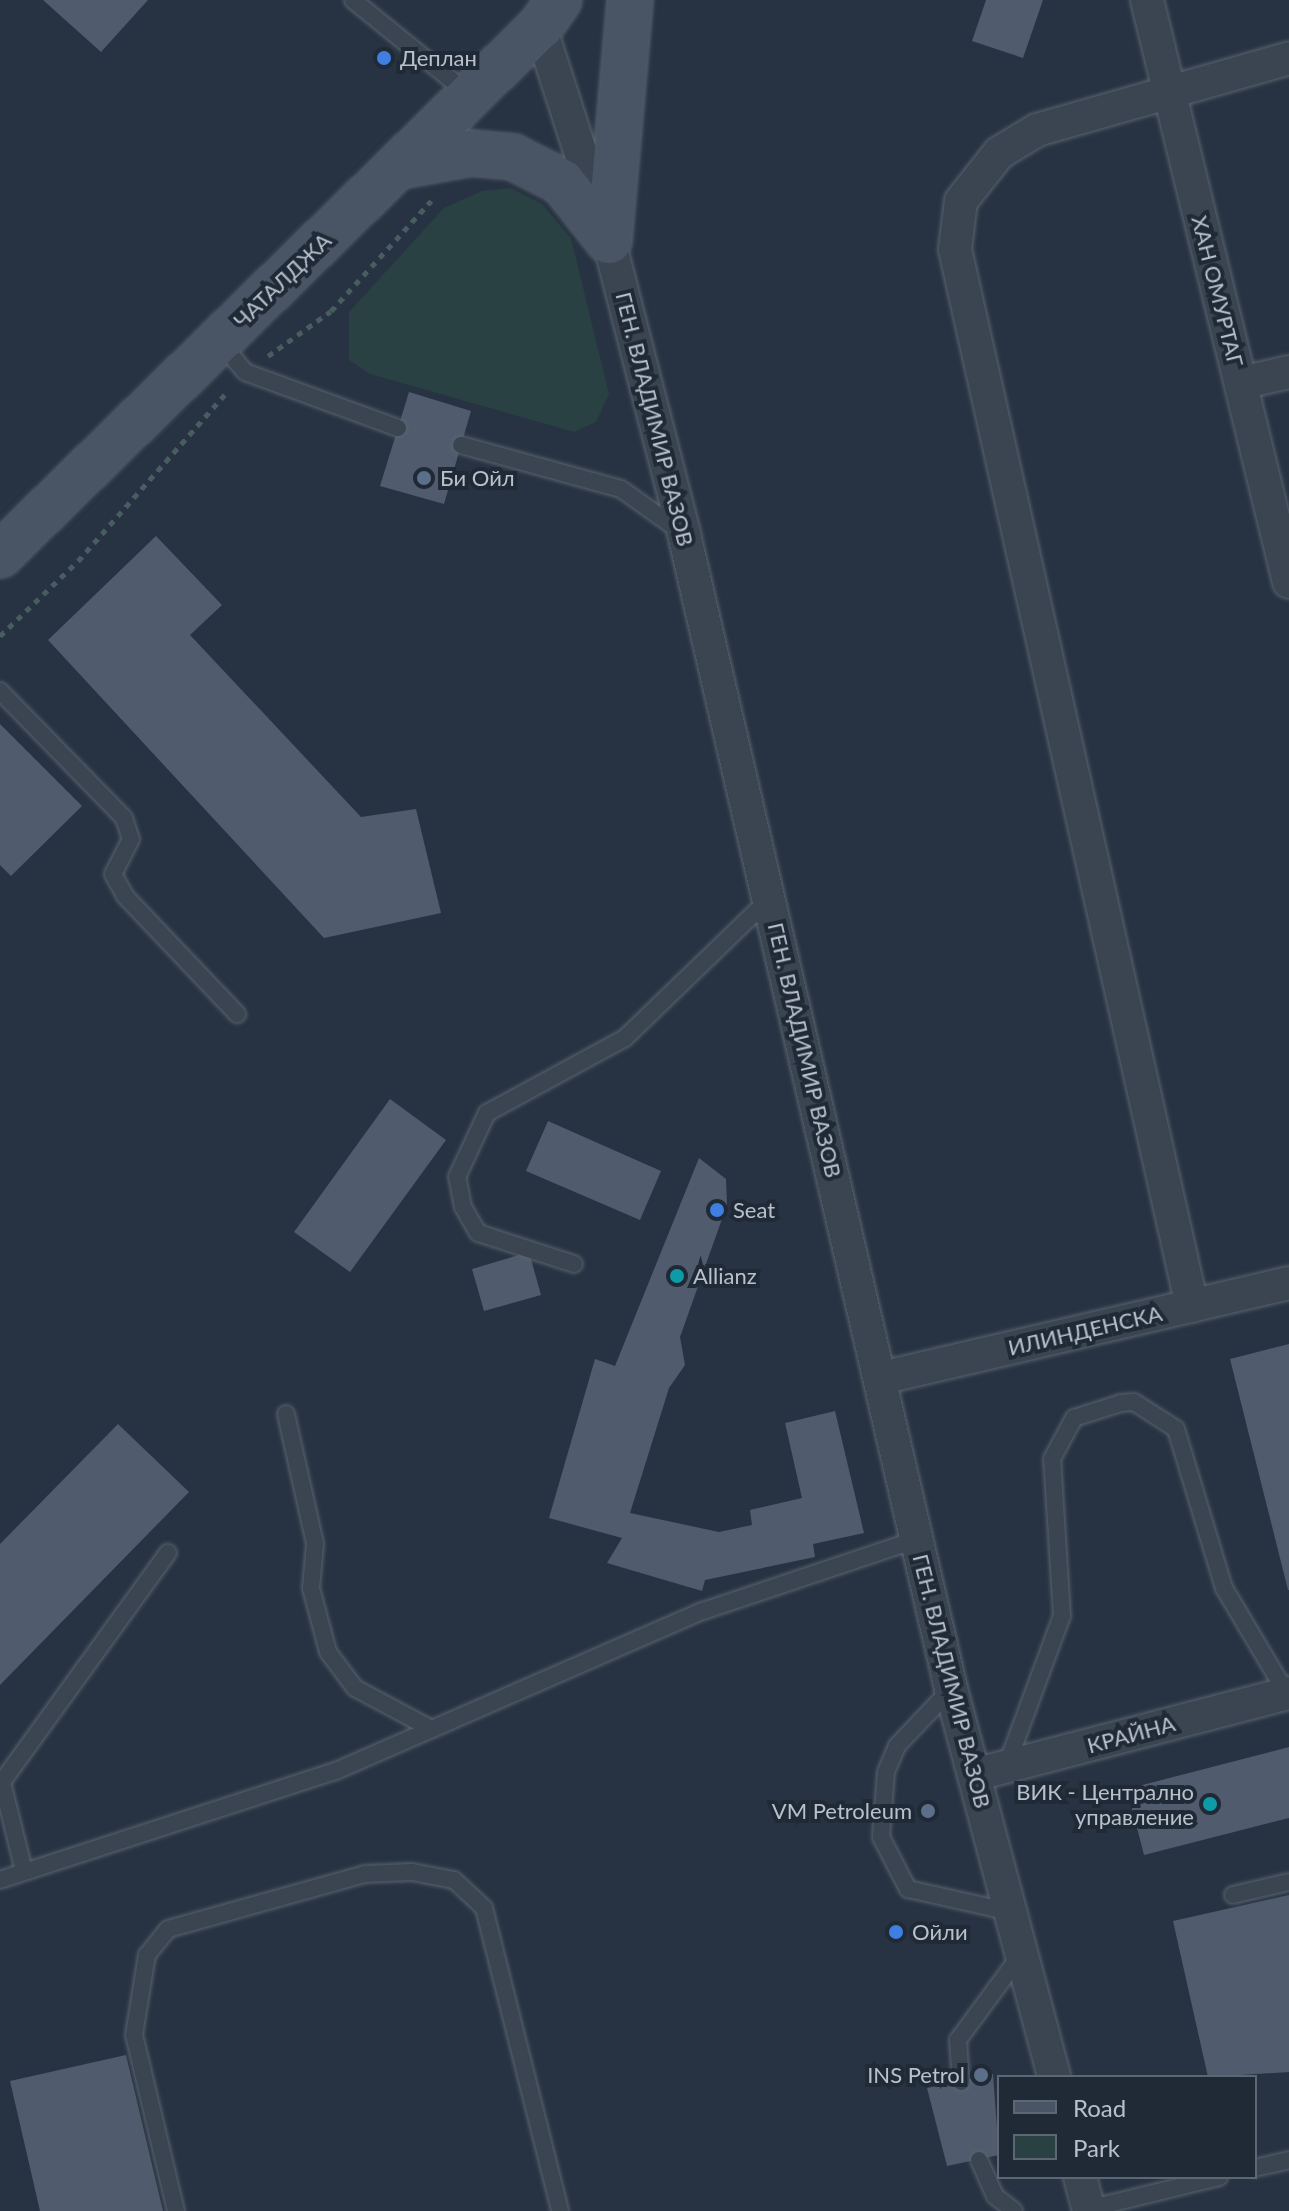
<!DOCTYPE html>
<meta charset="utf-8">
<style>
body{margin:0}
#map{position:relative;width:1289px;height:2211px;overflow:hidden;background:#273342;font-family:Lato,sans-serif}
div>[style]{position:absolute}
[style*='--x']{left:calc(var(--x)*1px);top:calc(var(--y)*1px);width:calc(var(--w)*1px);rotate:calc(var(--a)*1deg)}
.green>*{inset:0;background:#294143}
.building>*{inset:0;background:#505c6d}
.path>*{height:5px;margin-top:-2.5px;transform-origin:0;background:repeating-linear-gradient(90deg,#475d60 0 6px,transparent 0 12px)}
.roads{filter:drop-shadow(0 0 2px #59636f) drop-shadow(0 0 2px #59636f)}
.lane>*{height:16px;margin:-8px;padding:0 8px;transform-origin:8px;border-radius:8px;background:#3b4552}
.street>*{height:32px;margin:-16px;padding:0 16px;transform-origin:16px;border-radius:16px;background:#3b4552}
.secondary>*{height:44px;margin:-22px;padding:0 22px;transform-origin:22px;border-radius:22px;background:#495465}
.dots>*{width:22px;height:22px;translate:-50% -50%;box-sizing:border-box;border:4px solid #202a37;border-radius:50%}
span{translate:-50% -50%;white-space:nowrap;text-align:center;line-height:1.15;-webkit-text-stroke:8px #202a37;paint-order:stroke}
.poi-label{font-size:22px;color:#b8c0cc}
.left{translate:0 -50%;text-align:left}
.right{translate:-100% -50%;text-align:right}
.street-label{font-size:22px;color:#b8c0cc}
.legend{position:absolute;left:997px;top:2075px;width:260px;height:104px;box-sizing:border-box;background:#202a37;border:2px solid #5d6673;margin:0;padding:10px 14px;list-style:none;font-size:24px;color:#b8c0cc}
.legend li{display:flex;align-items:center;gap:16px;height:40px}
.legend b{width:40px;border:2px solid #5d6673}
</style>
<div id="map">
<div class="green">
<i style="clip-path:polygon(511px 188px,542px 204px,571px 238px,609px 394px,596px 422px,574px 432px,370px 374px,349px 360px,349px 312px,444px 208px,482px 191px)"></i>
</div>
<div class="building">
<i style="clip-path:polygon(43px 0,148px 0,101px 52px)"></i>
<i style="clip-path:polygon(986px 0,1043px 0,1023px 58px,972px 41px)"></i>
<i style="clip-path:polygon(409px 392px,471px 411px,444px 504px,380px 486px)"></i>
<i style="clip-path:polygon(156px 536px,222px 605px,190px 635px,361px 817px,416px 809px,441px 913px,324px 938px,48px 640px)"></i>
<i style="clip-path:polygon(0 724px,82px 806px,11px 876px,0 865px)"></i>
<i style="clip-path:polygon(390px 1099px,446px 1140px,350px 1272px,294px 1232px)"></i>
<i style="clip-path:polygon(548px 1121px,661px 1171px,640px 1220px,526px 1171px)"></i>
<i style="clip-path:polygon(699px 1158px,726px 1179px,727px 1205px,680px 1337px,685px 1365px,669px 1388px,630px 1513px,719px 1532px,752px 1525px,750px 1510px,802px 1498px,785px 1423px,835px 1411px,864px 1533px,813px 1544px,815px 1557px,705px 1580px,702px 1591px,607px 1563px,622px 1538px,549px 1518px,595px 1359px,615px 1366px)"></i>
<i style="clip-path:polygon(529px 1252px,541px 1295px,484px 1311px,472px 1269px)"></i>
<i style="clip-path:polygon(1289px 1344px,1289px 1590px,1288px 1590px,1230px 1359px)"></i>
<i style="clip-path:polygon(118px 1424px,189px 1492px,0 1685px,0 1544px)"></i>
<i style="clip-path:polygon(1289px 1747px,1289px 1818px,1144px 1855px,1127px 1789px)"></i>
<i style="clip-path:polygon(1289px 1895px,1289px 2072px,1208px 2077px,1173px 1921px)"></i>
<i style="clip-path:polygon(126px 2055px,163px 2211px,40px 2211px,10px 2081px)"></i>
<i style="clip-path:polygon(993px 2074px,999px 2155px,947px 2166px,927px 2088px)"></i>
</div>
<div class="path">
<i style="--x:268;--y:356;--w:77;--a:-35.5"></i>
<i style="--x:331;--y:311;--w:149;--a:-47.7"></i>
<i style="--x:0;--y:636;--w:108;--a:-43.9"></i>
<i style="--x:78;--y:561;--w:222;--a:-48.6"></i>
</div>
<div class="roads">
<div class="lane">
<i style="--x:353;--y:0;--w:151;--a:39.1"></i>
<i style="--x:220;--y:342;--w:39;--a:50"></i>
<i style="--x:245;--y:372;--w:163;--a:20.1"></i>
<i style="--x:461;--y:445;--w:166;--a:15.4"></i>
<i style="--x:621;--y:489;--w:72;--a:35.4"></i>
<i style="--x:0;--y:691;--w:177;--a:45.7"></i>
<i style="--x:124;--y:818;--w:22;--a:72"></i>
<i style="--x:131;--y:839;--w:39;--a:117"></i>
<i style="--x:113;--y:874;--w:25;--a:61"></i>
<i style="--x:125;--y:896;--w:163;--a:46.5"></i>
<i style="--x:574;--y:1264;--w:101;--a:-162.1"></i>
<i style="--x:478;--y:1233;--w:30;--a:-120"></i>
<i style="--x:463;--y:1207;--w:31;--a:-101"></i>
<i style="--x:457;--y:1177;--w:71;--a:-64.9"></i>
<i style="--x:487;--y:1113;--w:157;--a:-28.5"></i>
<i style="--x:625;--y:1038;--w:199;--a:-44"></i>
<i style="--x:286;--y:1414;--w:133;--a:77.4"></i>
<i style="--x:315;--y:1544;--w:44;--a:95.2"></i>
<i style="--x:311;--y:1588;--w:66;--a:75.1"></i>
<i style="--x:328;--y:1652;--w:45;--a:53.1"></i>
<i style="--x:355;--y:1688;--w:81;--a:28.2"></i>
<i style="--x:951;--y:1689;--w:79;--a:133.5"></i>
<i style="--x:897;--y:1746;--w:28;--a:113"></i>
<i style="--x:886;--y:1772;--w:65;--a:94.4"></i>
<i style="--x:881;--y:1837;--w:59;--a:62.6"></i>
<i style="--x:908;--y:1889;--w:106;--a:12.6"></i>
<i style="--x:1006;--y:1767;--w:161;--a:-69.7"></i>
<i style="--x:1062;--y:1616;--w:157;--a:-93.6"></i>
<i style="--x:1052;--y:1459;--w:47;--a:-61.8"></i>
<i style="--x:1074;--y:1418;--w:49;--a:-17.7"></i>
<i style="--x:1121;--y:1403;--w:13;--a:-4"></i>
<i style="--x:1134;--y:1402;--w:50;--a:32.7"></i>
<i style="--x:1176;--y:1429;--w:166;--a:73.2"></i>
<i style="--x:1224;--y:1588;--w:123;--a:59.3"></i>
<i style="--x:23;--y:1867;--w:88;--a:-103.9"></i>
<i style="--x:2;--y:1782;--w:283;--a:-54.1"></i>
<i style="--x:0;--y:1880;--w:353;--a:-18"></i>
<i style="--x:336;--y:1771;--w:400;--a:-23.6"></i>
<i style="--x:703;--y:1611;--w:227;--a:-18.5"></i>
<i style="--x:1233;--y:1895;--w:57;--a:-13.1"></i>
<i style="--x:961;--y:2082;--w:42;--a:-94.1"></i>
<i style="--x:958;--y:2040;--w:104;--a:-53.6"></i>
<i style="--x:979;--y:2160;--w:39;--a:66"></i>
<i style="--x:995;--y:2196;--w:24;--a:38"></i>
<i style="--x:1255;--y:2168;--w:35;--a:-13"></i>
<i style="--x:1088;--y:2209;--w:135;--a:-13.7"></i>
<i style="--x:176;--y:2211;--w:181;--a:-103.4"></i>
<i style="--x:134;--y:2035;--w:81;--a:-80.8"></i>
<i style="--x:147;--y:1955;--w:33;--a:-51"></i>
<i style="--x:168;--y:1929;--w:205;--a:-15.6"></i>
<i style="--x:365;--y:1874;--w:47;--a:-2.4"></i>
<i style="--x:412;--y:1872;--w:43;--a:10.8"></i>
<i style="--x:454;--y:1880;--w:41;--a:43"></i>
<i style="--x:484;--y:1908;--w:312;--a:75.9"></i>
</div>
<div class="street">
<i style="--x:1147;--y:0;--w:599;--a:76.29"></i>
<i style="--x:540;--y:27;--w:225;--a:72.1"></i>
<i style="--x:609;--y:241;--w:302;--a:75.6"></i>
<i style="--x:684;--y:534;--w:1185;--a:76.98"></i>
<i style="--x:951;--y:1689;--w:401;--a:75.1"></i>
<i style="--x:1241;--y:383;--w:49;--a:-12.9"></i>
<i style="--x:1192;--y:1306;--w:1083;--a:-102.64"></i>
<i style="--x:955;--y:249;--w:48;--a:-82.9"></i>
<i style="--x:961;--y:201;--w:61;--a:-51.6"></i>
<i style="--x:999;--y:153;--w:44;--a:-31.2"></i>
<i style="--x:1037;--y:130;--w:262;--a:-15.9"></i>
<i style="--x:881;--y:1378;--w:419;--a:-13.1"></i>
<i style="--x:974;--y:1775;--w:325;--a:-14.6"></i>
<i style="--x:1080;--y:2177;--w:35;--a:75"></i>
</div>
<div class="secondary">
<i style="--x:399;--y:166;--w:73;--a:-10.2"></i>
<i style="--x:471;--y:153;--w:42;--a:5.4"></i>
<i style="--x:513;--y:157;--w:55;--a:27"></i>
<i style="--x:562;--y:182;--w:75;--a:51.5"></i>
<i style="--x:609;--y:241;--w:242;--a:-85"></i>
<i style="--x:0;--y:555;--w:755;--a:-44.36"></i>
<i style="--x:540;--y:27;--w:33;--a:-55"></i>
</div>
</div>
<div class="dots">
<i style="left:384px;top:58px;background:#3f7fe0"></i>
<i style="left:424px;top:478px;background:#5c6f8a"></i>
<i style="left:717px;top:1210px;background:#3f7fe0"></i>
<i style="left:677px;top:1276px;background:#0f9aa8"></i>
<i style="left:1210px;top:1804px;background:#0f9aa8"></i>
<i style="left:928px;top:1811px;background:#5c6f8a"></i>
<i style="left:896px;top:1932px;background:#3f7fe0"></i>
<i style="left:981px;top:2075px;background:#5c6f8a"></i>
</div>
<div class="poi-label">
<span class="left" style="left:400px;top:58px">Деплан</span>
<span class="left" style="left:440px;top:478px">Би Ойл</span>
<span class="left" style="left:733px;top:1210px">Seat</span>
<span class="left" style="left:693px;top:1276px">Allianz</span>
<span class="right" style="left:1194px;top:1804px">ВИК - Централно<br>управление</span>
<span class="right" style="left:912px;top:1811px">VM Petroleum</span>
<span class="left" style="left:912px;top:1932px">Ойли</span>
<span class="right" style="left:965px;top:2075px">INS Petrol</span>
</div>
<div class="street-label">
<span style="left:282px;top:280px;rotate:-44deg">ЧАТАЛДЖА</span>
<span style="left:1218px;top:291px;rotate:76deg">ХАН ОМУРТАГ</span>
<span style="left:655px;top:419px;rotate:76deg">ГЕН. ВЛАДИМИР ВАЗОВ</span>
<span style="left:805px;top:1050px;rotate:77deg">ГЕН. ВЛАДИМИР ВАЗОВ</span>
<span style="left:1085px;top:1330px;rotate:-13deg">ИЛИНДЕНСКА</span>
<span style="left:952px;top:1681px;rotate:76deg">ГЕН. ВЛАДИМИР ВАЗОВ</span>
<span style="left:1131px;top:1734px;rotate:-15deg">КРАЙНА</span>
</div>
<ul class="legend">
<li><b style="height:10px;background:#495465"></b>Road</li>
<li><b style="height:22px;background:#294143"></b>Park</li>
</ul>
</div>
